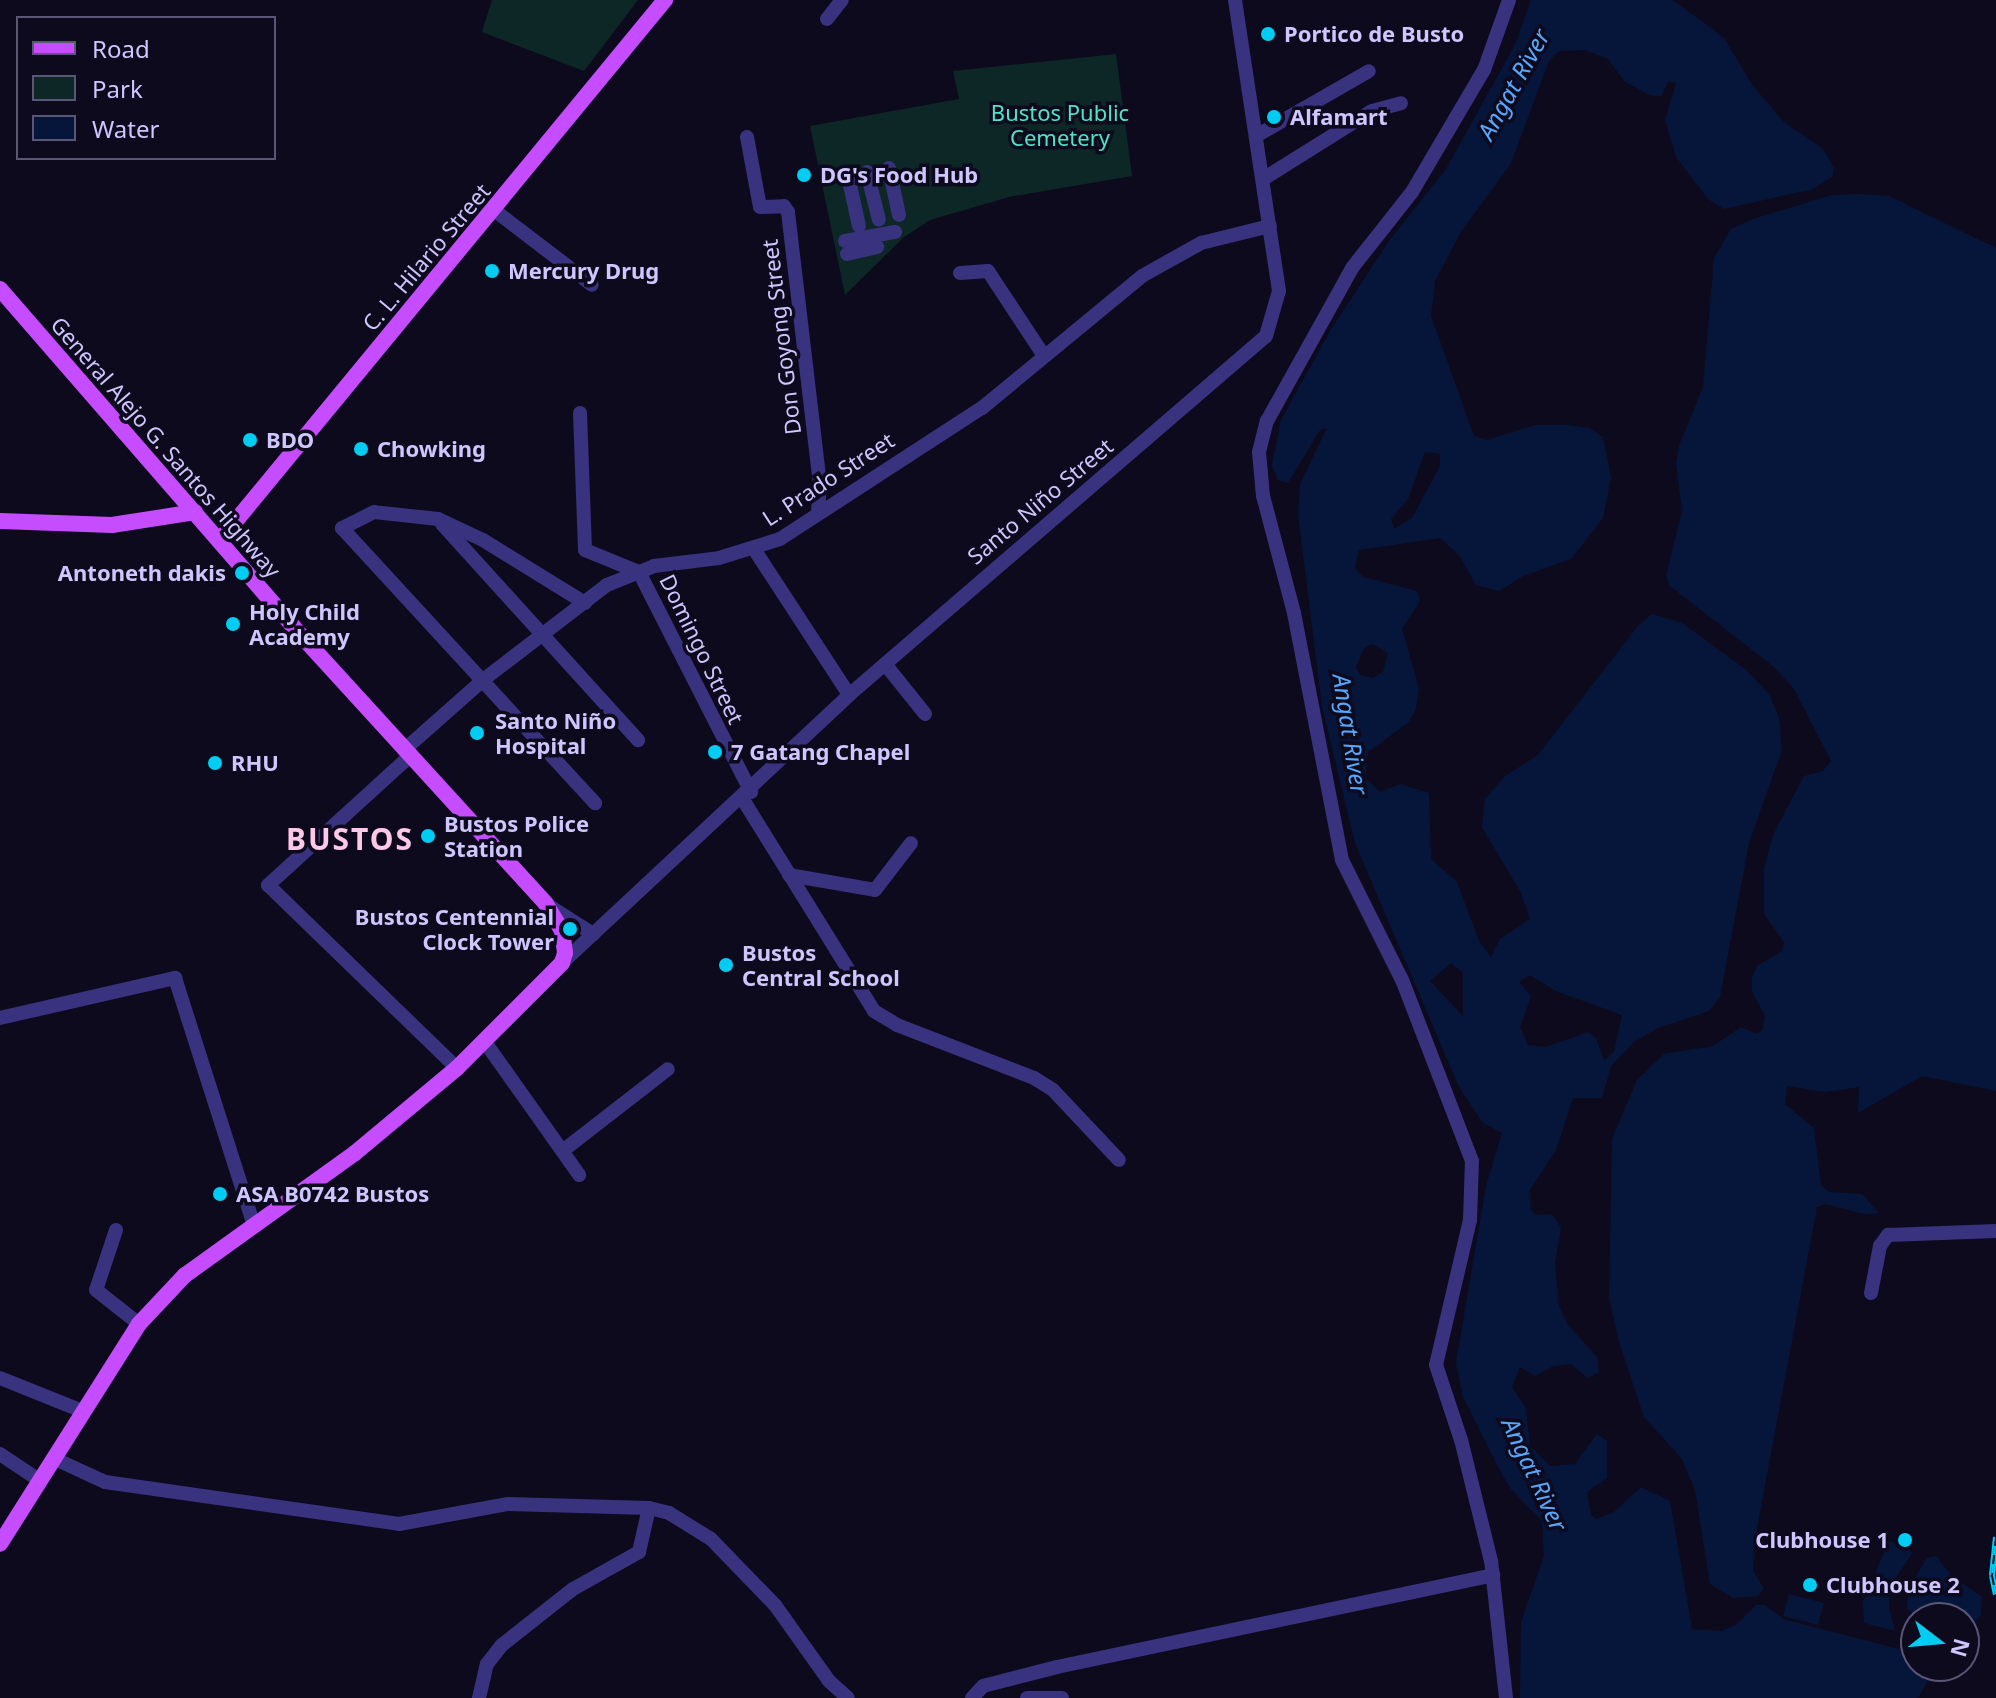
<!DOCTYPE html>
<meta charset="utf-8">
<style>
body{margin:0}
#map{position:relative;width:1996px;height:1698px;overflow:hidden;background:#0e0a1d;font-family:"Noto Sans",sans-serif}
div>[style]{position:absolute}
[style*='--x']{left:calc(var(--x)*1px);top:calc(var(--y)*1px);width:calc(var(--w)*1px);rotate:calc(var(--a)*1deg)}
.green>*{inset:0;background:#0d2727}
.water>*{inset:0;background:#06163a}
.minor>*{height:14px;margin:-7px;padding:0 7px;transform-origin:7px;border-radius:7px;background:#38327f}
.major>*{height:16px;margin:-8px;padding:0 8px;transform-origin:8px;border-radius:8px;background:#c54dff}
.rail>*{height:6px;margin-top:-3px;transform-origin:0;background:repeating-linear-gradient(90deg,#0e0a1d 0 9px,#00cdf1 0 18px);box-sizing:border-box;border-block:2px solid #00cdf1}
.dots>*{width:22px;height:22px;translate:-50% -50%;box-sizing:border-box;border:4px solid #0e0a1d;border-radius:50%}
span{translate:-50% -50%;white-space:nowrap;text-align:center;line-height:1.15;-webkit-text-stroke:7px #0e0a1d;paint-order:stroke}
.poi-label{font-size:22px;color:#cfc6ff;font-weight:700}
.left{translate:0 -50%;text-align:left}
.right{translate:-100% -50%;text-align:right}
.park-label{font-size:22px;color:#4ce5c6}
.street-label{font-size:22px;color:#cfc6ff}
.water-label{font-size:24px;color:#54a8ff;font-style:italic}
.district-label{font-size:30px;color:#ffc8e8;font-weight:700;letter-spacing:2px}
.legend{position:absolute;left:16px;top:16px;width:260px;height:144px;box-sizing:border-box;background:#0e0a1d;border:2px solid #5b5577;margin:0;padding:10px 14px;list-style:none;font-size:24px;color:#cfc6ff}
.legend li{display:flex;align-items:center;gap:16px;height:40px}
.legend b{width:40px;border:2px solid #5b5577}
.north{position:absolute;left:1900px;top:1602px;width:80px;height:80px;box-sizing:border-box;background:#0e0a1d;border:2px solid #5b5577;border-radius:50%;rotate:106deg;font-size:22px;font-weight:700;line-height:32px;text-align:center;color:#cfc6ff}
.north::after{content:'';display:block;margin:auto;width:28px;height:36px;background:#00cdf1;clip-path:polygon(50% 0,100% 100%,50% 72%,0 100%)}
</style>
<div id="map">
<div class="green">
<i style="clip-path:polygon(492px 0,638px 0,584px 71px,482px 32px)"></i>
<i style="clip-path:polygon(1116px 54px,1132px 176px,1009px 197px,930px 220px,904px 237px,845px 295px,810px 126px,959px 99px,953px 71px)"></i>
</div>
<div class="water">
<i style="clip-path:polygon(evenodd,1531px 0,1673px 0,1724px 38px,1753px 86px,1784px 122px,1823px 149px,1834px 168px,1832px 177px,1813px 189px,1724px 209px,1708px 199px,1676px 157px,1665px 120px,1676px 83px,1669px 81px,1661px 96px,1650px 95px,1625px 82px,1608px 59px,1585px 50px,1559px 51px,1549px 61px,1511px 163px,1461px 232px,1435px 281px,1431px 316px,1474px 436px,1487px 440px,1536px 425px,1566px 425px,1589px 428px,1603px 437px,1611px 478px,1603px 518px,1571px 559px,1523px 576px,1499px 591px,1476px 585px,1459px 555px,1440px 538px,1359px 550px,1355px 568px,1363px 577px,1417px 591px,1420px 601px,1402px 629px,1419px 688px,1416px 708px,1409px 722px,1368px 752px,1365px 778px,1380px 792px,1400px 784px,1429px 793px,1431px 859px,1457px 882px,1479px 941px,1491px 957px,1500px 939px,1530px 919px,1521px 893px,1482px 827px,1485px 799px,1505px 776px,1538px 755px,1638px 626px,1652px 614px,1682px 623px,1745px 669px,1769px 694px,1779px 718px,1782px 750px,1749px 843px,1720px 997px,1709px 1011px,1658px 1028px,1634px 1042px,1611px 1066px,1602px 1098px,1573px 1098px,1556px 1150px,1529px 1191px,1531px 1210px,1536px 1215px,1552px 1214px,1561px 1228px,1555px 1263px,1559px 1306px,1568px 1325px,1597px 1357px,1599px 1372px,1588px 1378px,1571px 1364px,1553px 1366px,1535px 1376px,1520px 1367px,1512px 1387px,1526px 1408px,1530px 1446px,1550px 1466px,1575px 1464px,1597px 1434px,1607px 1441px,1607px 1478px,1587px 1492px,1591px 1515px,1596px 1519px,1614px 1512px,1641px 1487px,1670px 1501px,1692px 1629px,1721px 1631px,1736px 1625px,1756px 1605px,1765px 1605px,1783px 1619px,1910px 1652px,1916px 1666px,1925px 1666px,1931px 1675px,1918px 1698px,1520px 1698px,1521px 1622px,1544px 1556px,1542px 1521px,1510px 1488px,1495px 1461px,1463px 1397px,1456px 1363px,1486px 1186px,1502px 1133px,1483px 1123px,1459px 1087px,1355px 843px,1322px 706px,1298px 513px,1300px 484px,1327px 428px,1320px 430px,1288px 483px,1278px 480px,1272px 465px,1281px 420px,1330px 331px,1389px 241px,1446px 169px,1515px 45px,1531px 0,1425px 452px,1440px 454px,1440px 466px,1412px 518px,1394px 529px,1391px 519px,1408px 499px,1425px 452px,1531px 0,1372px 644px,1388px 653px,1383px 672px,1373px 678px,1360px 675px,1356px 667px,1364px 648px,1372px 644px,1531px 0,1451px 963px,1463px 973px,1463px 1016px,1430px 981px,1451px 963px,1531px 0,1530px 975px,1556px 991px,1622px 1015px,1614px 1052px,1604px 1060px,1596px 1038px,1588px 1032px,1546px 1047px,1528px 1045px,1520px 1027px,1531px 996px,1519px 982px,1530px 975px)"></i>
<i style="clip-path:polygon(1861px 194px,1889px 196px,1996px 248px,1996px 1091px,1922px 1076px,1858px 1113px,1859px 1087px,1826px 1092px,1787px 1086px,1785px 1104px,1814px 1128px,1821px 1185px,1829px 1192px,1862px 1194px,1879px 1213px,1864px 1214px,1826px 1204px,1817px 1207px,1754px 1544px,1753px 1571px,1764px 1588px,1758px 1596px,1733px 1598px,1710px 1584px,1695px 1490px,1682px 1459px,1644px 1417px,1619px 1342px,1609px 1297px,1612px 1139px,1637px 1080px,1664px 1054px,1713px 1046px,1741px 1027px,1757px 1034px,1763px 1029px,1765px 1015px,1752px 992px,1752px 977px,1758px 965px,1782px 951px,1784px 942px,1764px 914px,1764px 868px,1773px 835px,1804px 776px,1823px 771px,1831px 761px,1794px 689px,1774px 667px,1670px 586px,1666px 576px,1682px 511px,1676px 464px,1679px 446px,1703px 387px,1714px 258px,1731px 229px,1753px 219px,1832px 195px)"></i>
<i style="clip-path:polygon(1889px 1541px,1913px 1552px,1890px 1586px,1889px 1608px,1895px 1631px,1864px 1623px,1863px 1602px)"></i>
<i style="clip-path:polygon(1936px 1556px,1951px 1575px,1982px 1597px,1981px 1615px,1972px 1624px,1964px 1627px,1964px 1618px,1920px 1618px,1907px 1609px,1908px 1590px,1927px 1558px)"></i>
<i style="clip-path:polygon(1789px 1594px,1824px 1603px,1818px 1625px,1783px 1616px)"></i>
</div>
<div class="minor">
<i style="--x:827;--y:19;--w:24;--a:-52"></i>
<i style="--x:1256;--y:136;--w:130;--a:-29.9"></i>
<i style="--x:747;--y:137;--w:71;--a:79.5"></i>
<i style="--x:760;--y:207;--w:24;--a:-2"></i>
<i style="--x:784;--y:206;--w:7;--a:56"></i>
<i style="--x:788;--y:212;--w:273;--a:83.3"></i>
<i style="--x:820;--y:483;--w:28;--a:94"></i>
<i style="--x:889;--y:168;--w:48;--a:78"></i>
<i style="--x:867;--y:172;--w:49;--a:76"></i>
<i style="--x:848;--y:176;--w:51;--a:77.6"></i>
<i style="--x:1263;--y:179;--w:128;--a:-32"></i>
<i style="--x:1372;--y:111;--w:30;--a:-15"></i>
<i style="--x:494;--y:210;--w:123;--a:37.4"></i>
<i style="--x:845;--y:241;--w:51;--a:-10.2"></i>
<i style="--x:847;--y:254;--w:31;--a:-13"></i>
<i style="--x:960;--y:273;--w:28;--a:-4"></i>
<i style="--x:988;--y:271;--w:102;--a:56.6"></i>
<i style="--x:580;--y:413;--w:137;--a:87.9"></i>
<i style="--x:585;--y:550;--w:58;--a:22.2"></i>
<i style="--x:639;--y:572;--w:247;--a:63"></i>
<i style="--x:442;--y:524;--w:292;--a:47.8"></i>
<i style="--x:754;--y:549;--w:174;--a:56.9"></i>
<i style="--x:585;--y:603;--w:120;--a:-148.3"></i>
<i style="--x:483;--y:540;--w:50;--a:-155"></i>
<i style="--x:438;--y:519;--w:64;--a:-173.8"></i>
<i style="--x:374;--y:512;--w:36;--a:153"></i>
<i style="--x:342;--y:528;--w:374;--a:47.4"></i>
<i style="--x:885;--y:664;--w:64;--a:51.3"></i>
<i style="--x:404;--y:750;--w:106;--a:-41.5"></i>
<i style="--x:483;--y:680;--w:156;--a:-37.5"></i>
<i style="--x:607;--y:585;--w:51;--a:-22"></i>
<i style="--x:654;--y:566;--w:65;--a:-7"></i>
<i style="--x:719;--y:558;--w:64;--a:-17.3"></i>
<i style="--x:780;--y:539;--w:241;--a:-33"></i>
<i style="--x:982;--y:408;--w:207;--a:-39.5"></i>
<i style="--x:1142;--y:276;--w:68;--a:-29.2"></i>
<i style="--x:1201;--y:243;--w:71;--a:-13.8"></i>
<i style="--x:410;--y:756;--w:192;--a:137.7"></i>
<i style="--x:268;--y:885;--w:263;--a:44.1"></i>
<i style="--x:742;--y:798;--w:251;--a:58.2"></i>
<i style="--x:874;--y:1011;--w:27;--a:31"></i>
<i style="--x:897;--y:1025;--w:147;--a:21.1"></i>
<i style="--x:1034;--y:1078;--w:22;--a:32"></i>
<i style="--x:1053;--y:1090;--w:96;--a:46.7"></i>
<i style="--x:789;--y:875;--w:87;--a:9.9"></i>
<i style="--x:875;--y:890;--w:59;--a:-52.5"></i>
<i style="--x:546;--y:904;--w:56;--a:32.6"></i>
<i style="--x:562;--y:963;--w:393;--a:-43"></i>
<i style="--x:849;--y:695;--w:550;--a:-40.73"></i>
<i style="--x:1266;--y:336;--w:47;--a:-73.9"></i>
<i style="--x:1279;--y:291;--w:294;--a:-98.6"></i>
<i style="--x:0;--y:1018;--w:180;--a:-12.9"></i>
<i style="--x:175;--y:978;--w:259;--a:72.3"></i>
<i style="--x:485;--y:1042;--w:163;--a:54.7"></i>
<i style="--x:565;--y:1149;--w:130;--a:-37.8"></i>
<i style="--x:116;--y:1230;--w:63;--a:108.4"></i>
<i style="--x:96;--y:1290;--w:55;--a:38.3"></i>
<i style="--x:1871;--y:1293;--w:48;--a:-79.2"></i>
<i style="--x:1880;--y:1246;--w:14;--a:-54"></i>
<i style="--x:1888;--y:1235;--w:108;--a:-2.1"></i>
<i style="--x:0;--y:1378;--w:88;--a:21.9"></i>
<i style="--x:0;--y:1454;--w:47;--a:33.7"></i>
<i style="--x:53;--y:1458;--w:57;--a:24.8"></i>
<i style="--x:105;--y:1482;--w:297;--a:8.1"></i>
<i style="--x:399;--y:1524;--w:111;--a:-10.4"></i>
<i style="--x:508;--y:1504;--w:141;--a:1.6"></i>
<i style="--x:649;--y:1508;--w:21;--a:14"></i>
<i style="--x:669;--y:1513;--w:49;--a:31.8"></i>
<i style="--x:711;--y:1539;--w:92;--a:45.9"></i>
<i style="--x:775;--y:1605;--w:93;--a:54.6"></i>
<i style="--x:829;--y:1681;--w:25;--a:42"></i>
<i style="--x:479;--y:1698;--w:35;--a:-77"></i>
<i style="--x:487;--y:1664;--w:24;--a:-52"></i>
<i style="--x:502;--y:1645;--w:90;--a:-38.3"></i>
<i style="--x:573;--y:1589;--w:76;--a:-29.3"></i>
<i style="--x:639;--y:1552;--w:45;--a:-77.2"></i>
<i style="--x:972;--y:1698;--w:16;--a:-47"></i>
<i style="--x:983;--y:1686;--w:76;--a:-14.4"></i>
<i style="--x:1057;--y:1667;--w:446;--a:-11.9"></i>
<i style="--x:1027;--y:1698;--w:35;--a:0"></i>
<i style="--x:1506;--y:1698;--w:138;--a:-96.2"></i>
<i style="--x:1491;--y:1561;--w:125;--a:-103.9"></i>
<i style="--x:1461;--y:1440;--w:79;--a:-108.4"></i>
<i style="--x:1436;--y:1365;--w:149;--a:-76.8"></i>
<i style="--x:1470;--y:1220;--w:59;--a:-88.1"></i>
<i style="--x:1472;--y:1161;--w:194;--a:-111.1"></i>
<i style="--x:1402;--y:980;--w:134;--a:-116.6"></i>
<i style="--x:1342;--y:860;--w:252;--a:-101"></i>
<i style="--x:1294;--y:613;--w:121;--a:-104.8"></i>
<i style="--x:1263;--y:496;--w:44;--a:-95.2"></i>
<i style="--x:1259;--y:452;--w:32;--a:-76"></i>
<i style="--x:1267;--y:421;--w:175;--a:-60.9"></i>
<i style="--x:1352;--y:268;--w:97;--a:-51.7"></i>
<i style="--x:1412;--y:192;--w:142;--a:-59.5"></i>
<i style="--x:1484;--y:70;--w:74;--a:-70.3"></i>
</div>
<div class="major">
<i style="--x:0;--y:289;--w:453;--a:49"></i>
<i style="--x:297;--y:631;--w:369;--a:47.6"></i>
<i style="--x:546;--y:904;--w:31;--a:59"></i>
<i style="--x:562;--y:931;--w:22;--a:82"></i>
<i style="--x:565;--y:953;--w:10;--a:107"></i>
<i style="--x:562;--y:963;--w:148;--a:135"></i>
<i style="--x:457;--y:1068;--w:133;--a:140.2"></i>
<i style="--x:355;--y:1153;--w:209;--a:144.3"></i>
<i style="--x:185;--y:1275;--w:67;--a:133.2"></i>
<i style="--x:139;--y:1324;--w:260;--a:122.3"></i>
<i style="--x:0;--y:521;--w:112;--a:2"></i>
<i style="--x:112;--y:525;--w:84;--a:-8.9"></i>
<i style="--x:220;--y:540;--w:700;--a:-50.51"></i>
</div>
<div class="rail">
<i style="--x:1996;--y:1537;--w:39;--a:96"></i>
<i style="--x:1992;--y:1576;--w:19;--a:78"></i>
</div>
<div class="dots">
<i style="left:1268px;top:34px;background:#00cdf1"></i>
<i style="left:1274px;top:117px;background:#00cdf1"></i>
<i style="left:804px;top:175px;background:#00cdf1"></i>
<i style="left:492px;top:271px;background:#00cdf1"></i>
<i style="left:250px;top:440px;background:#00cdf1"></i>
<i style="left:361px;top:449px;background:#00cdf1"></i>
<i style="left:242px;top:573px;background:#00cdf1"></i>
<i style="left:233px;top:624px;background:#00cdf1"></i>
<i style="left:477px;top:733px;background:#00cdf1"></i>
<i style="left:715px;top:752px;background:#00cdf1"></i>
<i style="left:215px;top:763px;background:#00cdf1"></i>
<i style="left:428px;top:836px;background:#00cdf1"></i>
<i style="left:570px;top:929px;background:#00cdf1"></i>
<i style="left:726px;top:965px;background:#00cdf1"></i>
<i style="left:220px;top:1194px;background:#00cdf1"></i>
<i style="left:1905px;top:1540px;background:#00cdf1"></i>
<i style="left:1810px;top:1585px;background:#00cdf1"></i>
</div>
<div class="poi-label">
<span class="left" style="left:1284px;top:34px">Portico de Busto</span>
<span class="left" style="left:1290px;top:117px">Alfamart</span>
<span class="left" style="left:820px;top:175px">DG's Food Hub</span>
<span class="left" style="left:508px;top:271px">Mercury Drug</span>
<span class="left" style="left:266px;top:440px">BDO</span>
<span class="left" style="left:377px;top:449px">Chowking</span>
<span class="right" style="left:226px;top:573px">Antoneth dakis</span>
<span class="left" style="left:249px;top:624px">Holy Child<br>Academy</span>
<span class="left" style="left:495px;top:733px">Santo Niño<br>Hospital</span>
<span class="left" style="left:731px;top:752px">7 Gatang Chapel</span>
<span class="left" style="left:231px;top:763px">RHU</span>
<span class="left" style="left:444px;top:836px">Bustos Police<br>Station</span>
<span class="right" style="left:554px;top:929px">Bustos Centennial<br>Clock Tower</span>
<span class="left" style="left:742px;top:965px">Bustos<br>Central School</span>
<span class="left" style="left:236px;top:1194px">ASA B0742 Bustos</span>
<span class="right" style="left:1889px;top:1540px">Clubhouse 1</span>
<span class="left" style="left:1826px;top:1585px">Clubhouse 2</span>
</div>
<div class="park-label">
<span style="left:1060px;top:125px">Bustos Public<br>Cemetery</span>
</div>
<div class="street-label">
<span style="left:426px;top:257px;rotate:-50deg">C. L. Hilario Street</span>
<span style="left:781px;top:337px;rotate:-97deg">Don Goyong Street</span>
<span style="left:166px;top:447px;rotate:49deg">General Alejo G. Santos Highway</span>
<span style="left:828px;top:479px;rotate:-33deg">L. Prado Street</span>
<span style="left:1040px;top:501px;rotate:-40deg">Santo Niño Street</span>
<span style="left:702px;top:649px;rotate:64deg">Domingo Street</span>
</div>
<div class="water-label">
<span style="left:1513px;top:84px;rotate:-61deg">Angat River</span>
<span style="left:1351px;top:734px;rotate:81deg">Angat River</span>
<span style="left:1535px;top:1474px;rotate:65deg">Angat River</span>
</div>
<div class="district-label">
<span style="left:350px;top:839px">BUSTOS</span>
</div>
<ul class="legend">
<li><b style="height:10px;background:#c54dff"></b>Road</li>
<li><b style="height:22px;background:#0d2727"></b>Park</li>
<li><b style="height:22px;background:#06163a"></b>Water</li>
</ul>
<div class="north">N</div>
</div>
